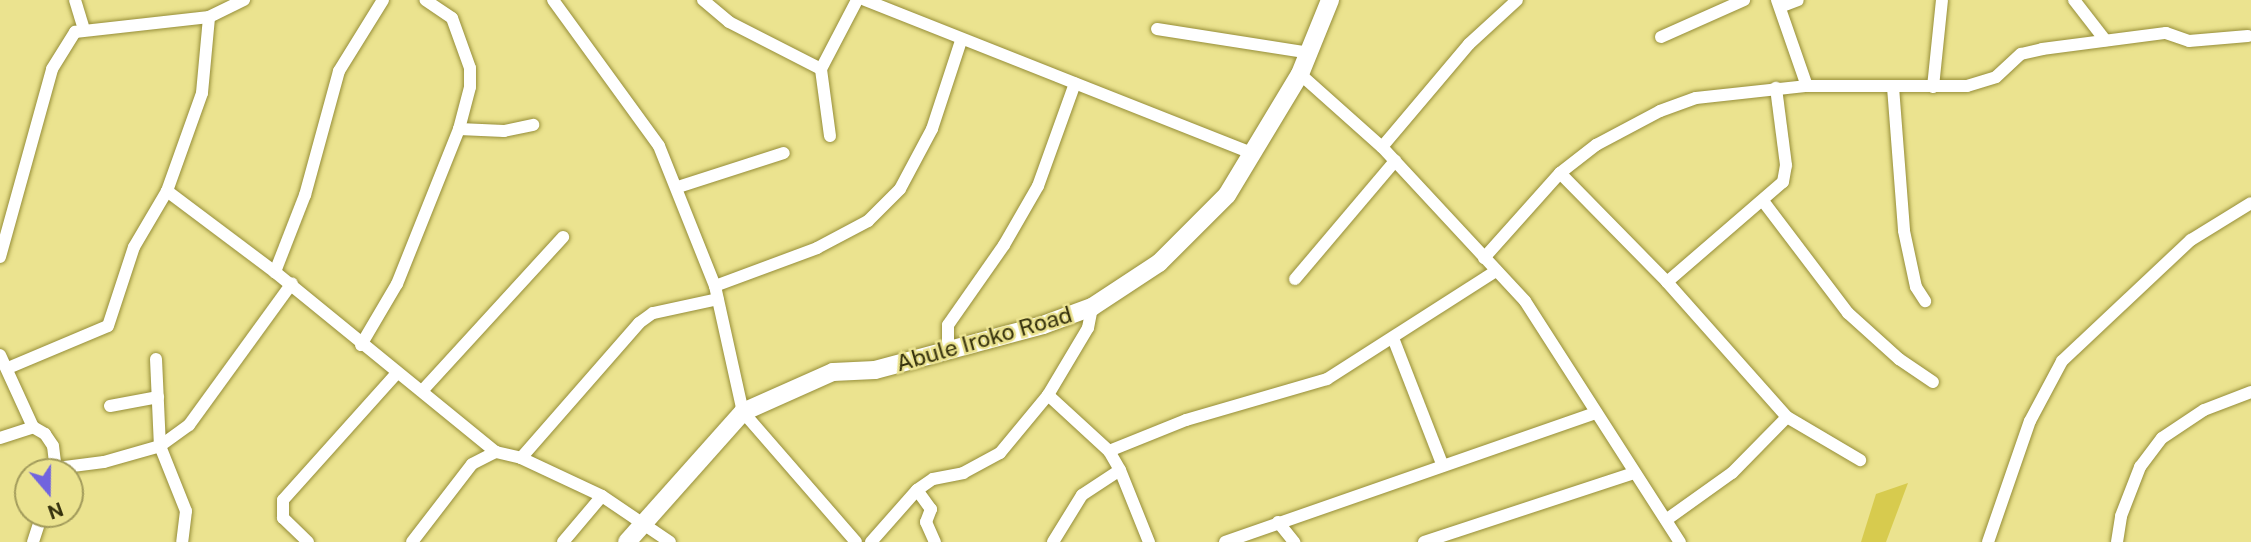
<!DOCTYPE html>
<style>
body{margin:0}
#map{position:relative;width:2251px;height:542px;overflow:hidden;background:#ebe38f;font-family:"Public Sans",sans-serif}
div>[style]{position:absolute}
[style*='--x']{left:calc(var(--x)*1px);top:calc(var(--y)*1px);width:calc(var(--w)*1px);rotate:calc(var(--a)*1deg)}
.green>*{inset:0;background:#d7cb4e}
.roads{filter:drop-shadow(0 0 2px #968e39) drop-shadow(0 0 2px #968e39)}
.street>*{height:12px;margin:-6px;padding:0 6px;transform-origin:6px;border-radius:6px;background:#fff}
.secondary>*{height:18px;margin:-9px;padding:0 9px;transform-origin:9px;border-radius:9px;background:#fff}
span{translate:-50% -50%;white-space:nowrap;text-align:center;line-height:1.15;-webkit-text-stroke:5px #ebe38f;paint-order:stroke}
.street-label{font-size:23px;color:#34300c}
.north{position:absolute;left:14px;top:458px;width:70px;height:70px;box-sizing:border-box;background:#ebe38f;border:2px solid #a29b5b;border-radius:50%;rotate:160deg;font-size:19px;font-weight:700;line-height:28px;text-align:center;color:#34300c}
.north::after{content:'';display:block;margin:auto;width:24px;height:32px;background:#7164de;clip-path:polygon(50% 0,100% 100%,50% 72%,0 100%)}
</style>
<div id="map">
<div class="green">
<i style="clip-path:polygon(1908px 483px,1886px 542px,1861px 542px,1876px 494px)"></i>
</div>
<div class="roads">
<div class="street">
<i style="--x:75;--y:0;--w:30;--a:73"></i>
<i style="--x:383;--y:0;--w:84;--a:121.8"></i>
<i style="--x:339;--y:71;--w:129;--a:105.3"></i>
<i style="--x:305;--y:195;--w:83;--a:111.3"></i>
<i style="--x:275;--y:272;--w:285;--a:39.2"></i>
<i style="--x:496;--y:452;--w:26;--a:13"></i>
<i style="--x:521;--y:458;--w:89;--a:25.1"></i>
<i style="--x:602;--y:496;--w:82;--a:34.1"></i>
<i style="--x:553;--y:0;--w:180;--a:54"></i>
<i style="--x:659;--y:146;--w:151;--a:68.2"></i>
<i style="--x:715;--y:286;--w:129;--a:77.5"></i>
<i style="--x:743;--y:412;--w:172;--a:49"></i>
<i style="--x:703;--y:0;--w:34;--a:40"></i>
<i style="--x:729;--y:22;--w:103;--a:27.1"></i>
<i style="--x:865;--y:0;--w:416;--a:21.6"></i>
<i style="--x:1777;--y:0;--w:91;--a:70.8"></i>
<i style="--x:2074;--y:0;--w:51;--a:52.2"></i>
<i style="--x:1780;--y:7;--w:19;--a:-21"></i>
<i style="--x:1157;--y:29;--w:156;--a:8.9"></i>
<i style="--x:1661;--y:37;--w:91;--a:-24"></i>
<i style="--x:1300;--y:74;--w:110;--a:41.7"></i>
<i style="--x:1382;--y:147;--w:210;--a:47.1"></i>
<i style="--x:1525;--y:301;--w:287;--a:57.3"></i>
<i style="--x:1893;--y:87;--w:144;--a:85.6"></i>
<i style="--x:1904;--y:231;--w:57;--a:77.9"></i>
<i style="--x:1916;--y:287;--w:17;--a:57"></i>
<i style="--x:1933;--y:87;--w:87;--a:-84.1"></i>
<i style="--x:459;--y:129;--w:45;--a:2.5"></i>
<i style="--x:504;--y:131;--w:30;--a:-12"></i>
<i style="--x:830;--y:136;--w:68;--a:-97.7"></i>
<i style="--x:821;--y:69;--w:78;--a:-62.4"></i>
<i style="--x:1382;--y:147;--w:135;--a:-49.8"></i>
<i style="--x:1469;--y:44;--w:65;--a:-42.5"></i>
<i style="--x:1560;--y:173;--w:153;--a:45.5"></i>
<i style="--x:1667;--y:282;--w:181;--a:48.4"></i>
<i style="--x:1787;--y:417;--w:85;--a:30.5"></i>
<i style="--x:678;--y:187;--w:111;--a:-17.8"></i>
<i style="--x:167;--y:191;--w:135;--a:36.9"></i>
<i style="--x:1763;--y:201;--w:141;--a:52.8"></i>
<i style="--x:1848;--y:313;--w:69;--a:42"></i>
<i style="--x:1899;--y:359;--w:41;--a:34.1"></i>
<i style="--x:0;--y:257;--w:195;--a:-74.5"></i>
<i style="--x:52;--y:69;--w:44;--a:-58.1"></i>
<i style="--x:75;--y:32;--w:135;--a:-6.4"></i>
<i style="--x:209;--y:17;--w:39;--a:-26"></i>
<i style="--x:1484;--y:258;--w:114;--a:-48.2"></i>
<i style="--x:1560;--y:173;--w:46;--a:-37.9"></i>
<i style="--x:1596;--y:145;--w:72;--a:-28"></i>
<i style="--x:1660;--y:111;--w:38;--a:-20"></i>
<i style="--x:1696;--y:98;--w:112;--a:-6.2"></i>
<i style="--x:1807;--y:86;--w:160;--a:0"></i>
<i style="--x:1967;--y:86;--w:30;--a:-17"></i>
<i style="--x:1996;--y:77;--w:34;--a:-43"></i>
<i style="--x:2021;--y:54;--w:22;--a:-13"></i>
<i style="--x:2042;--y:49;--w:125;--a:-7.4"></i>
<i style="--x:2166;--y:33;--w:24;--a:19"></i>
<i style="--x:2189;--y:41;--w:59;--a:-4.8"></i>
<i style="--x:1295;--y:279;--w:155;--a:-49.7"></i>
<i style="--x:1667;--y:282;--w:153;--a:-40.8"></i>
<i style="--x:1783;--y:182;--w:17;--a:-80"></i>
<i style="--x:1786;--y:165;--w:78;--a:-97.4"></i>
<i style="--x:715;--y:286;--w:109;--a:-20.4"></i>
<i style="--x:817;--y:248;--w:58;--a:-27.9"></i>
<i style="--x:868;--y:221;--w:45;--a:-45"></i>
<i style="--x:900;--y:189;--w:68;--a:-61.9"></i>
<i style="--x:932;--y:129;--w:93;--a:-71.8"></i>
<i style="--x:1393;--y:338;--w:137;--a:68.7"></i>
<i style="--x:361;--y:345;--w:71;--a:-59.5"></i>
<i style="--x:397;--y:284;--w:167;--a:-68.2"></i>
<i style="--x:459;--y:129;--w:43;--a:-75.3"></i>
<i style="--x:470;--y:87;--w:19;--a:-90"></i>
<i style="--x:470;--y:68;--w:53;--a:-109.8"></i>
<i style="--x:452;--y:18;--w:32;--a:-146"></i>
<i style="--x:948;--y:353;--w:28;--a:-90"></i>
<i style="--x:948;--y:325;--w:98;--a:-55"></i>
<i style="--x:1004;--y:245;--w:68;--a:-60"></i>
<i style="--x:1038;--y:186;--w:109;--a:-70.2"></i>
<i style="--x:0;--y:355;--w:79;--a:65.4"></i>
<i style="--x:33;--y:427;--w:14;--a:30"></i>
<i style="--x:45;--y:434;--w:14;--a:56"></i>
<i style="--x:53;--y:446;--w:26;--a:83"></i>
<i style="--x:156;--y:359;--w:87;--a:87.4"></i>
<i style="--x:160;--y:446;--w:70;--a:68.2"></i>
<i style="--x:186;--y:511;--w:31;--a:97"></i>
<i style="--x:8;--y:368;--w:108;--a:-22.8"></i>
<i style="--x:108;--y:326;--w:83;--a:-71.8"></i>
<i style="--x:134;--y:247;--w:65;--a:-59.5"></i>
<i style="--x:167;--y:191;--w:104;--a:-70.3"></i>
<i style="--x:202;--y:93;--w:76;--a:-84.7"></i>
<i style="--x:422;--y:391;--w:209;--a:-47.5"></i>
<i style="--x:110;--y:406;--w:49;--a:-10.6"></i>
<i style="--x:0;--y:438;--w:35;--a:-18"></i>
<i style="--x:1109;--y:451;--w:83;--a:-21.9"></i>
<i style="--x:1186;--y:420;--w:147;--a:-16.2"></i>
<i style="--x:1327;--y:379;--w:201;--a:-32.6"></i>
<i style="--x:521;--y:458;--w:179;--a:-48.8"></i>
<i style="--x:639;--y:323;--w:17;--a:-36"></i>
<i style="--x:653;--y:313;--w:66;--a:-12.2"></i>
<i style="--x:57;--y:468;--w:47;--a:-7.3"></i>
<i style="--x:104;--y:462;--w:58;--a:-15.9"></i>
<i style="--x:160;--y:446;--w:36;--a:-36"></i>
<i style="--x:189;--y:425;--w:175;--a:-54"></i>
<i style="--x:1120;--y:470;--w:78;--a:68.1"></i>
<i style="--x:917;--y:490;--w:24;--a:54"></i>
<i style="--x:931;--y:509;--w:14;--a:111"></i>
<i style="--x:926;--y:522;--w:22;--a:66"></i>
<i style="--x:1666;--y:520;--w:81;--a:-35.5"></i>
<i style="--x:1732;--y:473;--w:78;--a:-45.5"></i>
<i style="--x:1278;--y:522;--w:26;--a:51"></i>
<i style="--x:33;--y:542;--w:29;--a:-72"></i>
<i style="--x:308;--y:542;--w:35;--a:-136"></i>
<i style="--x:283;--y:518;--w:18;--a:-90"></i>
<i style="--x:283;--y:500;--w:171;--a:-48.1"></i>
<i style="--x:412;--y:542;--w:98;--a:-52.4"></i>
<i style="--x:472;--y:464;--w:27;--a:-27"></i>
<i style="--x:563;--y:542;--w:60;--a:-49.7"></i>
<i style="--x:871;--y:542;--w:69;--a:-48.5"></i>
<i style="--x:917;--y:490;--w:19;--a:-35"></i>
<i style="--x:933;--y:479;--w:31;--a:-11"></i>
<i style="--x:963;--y:473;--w:42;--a:-28.4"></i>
<i style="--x:1000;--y:453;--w:75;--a:-50.4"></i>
<i style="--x:1053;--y:542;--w:55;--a:-58.3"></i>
<i style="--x:1082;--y:495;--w:45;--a:-33.3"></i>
<i style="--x:1120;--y:470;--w:22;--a:-120"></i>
<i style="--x:1109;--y:451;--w:83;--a:-137.4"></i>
<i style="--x:1048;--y:395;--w:78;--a:-59.2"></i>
<i style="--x:1088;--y:328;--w:21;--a:-79"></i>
<i style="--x:1225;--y:542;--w:393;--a:-19.2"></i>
<i style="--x:1424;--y:542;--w:221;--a:-18.2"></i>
<i style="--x:1988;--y:542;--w:128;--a:-70.9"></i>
<i style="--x:2030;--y:421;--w:68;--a:-61.9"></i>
<i style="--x:2062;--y:361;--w:177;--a:-43.2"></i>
<i style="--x:2191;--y:240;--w:70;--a:-31.7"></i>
<i style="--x:2117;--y:542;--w:26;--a:-81"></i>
<i style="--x:2121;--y:516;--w:53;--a:-68.8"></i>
<i style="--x:2140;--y:467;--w:36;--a:-53"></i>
<i style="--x:2162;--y:438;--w:50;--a:-33.7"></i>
<i style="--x:2204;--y:410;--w:50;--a:-21"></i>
</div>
<div class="secondary">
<i style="--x:627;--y:542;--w:174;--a:-48.3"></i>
<i style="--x:743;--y:412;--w:98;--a:-24"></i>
<i style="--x:833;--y:372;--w:42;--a:-2.7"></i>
<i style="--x:875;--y:370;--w:174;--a:-15"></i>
<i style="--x:1043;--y:325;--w:52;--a:-20.2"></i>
<i style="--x:1092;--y:307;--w:80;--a:-33.3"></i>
<i style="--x:1159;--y:263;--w:96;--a:-45"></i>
<i style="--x:1227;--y:195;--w:141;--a:-58.9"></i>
<i style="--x:1300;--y:74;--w:80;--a:-67.9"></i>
</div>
</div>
<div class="street-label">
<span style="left:984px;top:339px;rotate:-16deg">Abule Iroko Road</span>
</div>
<div class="north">N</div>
</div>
